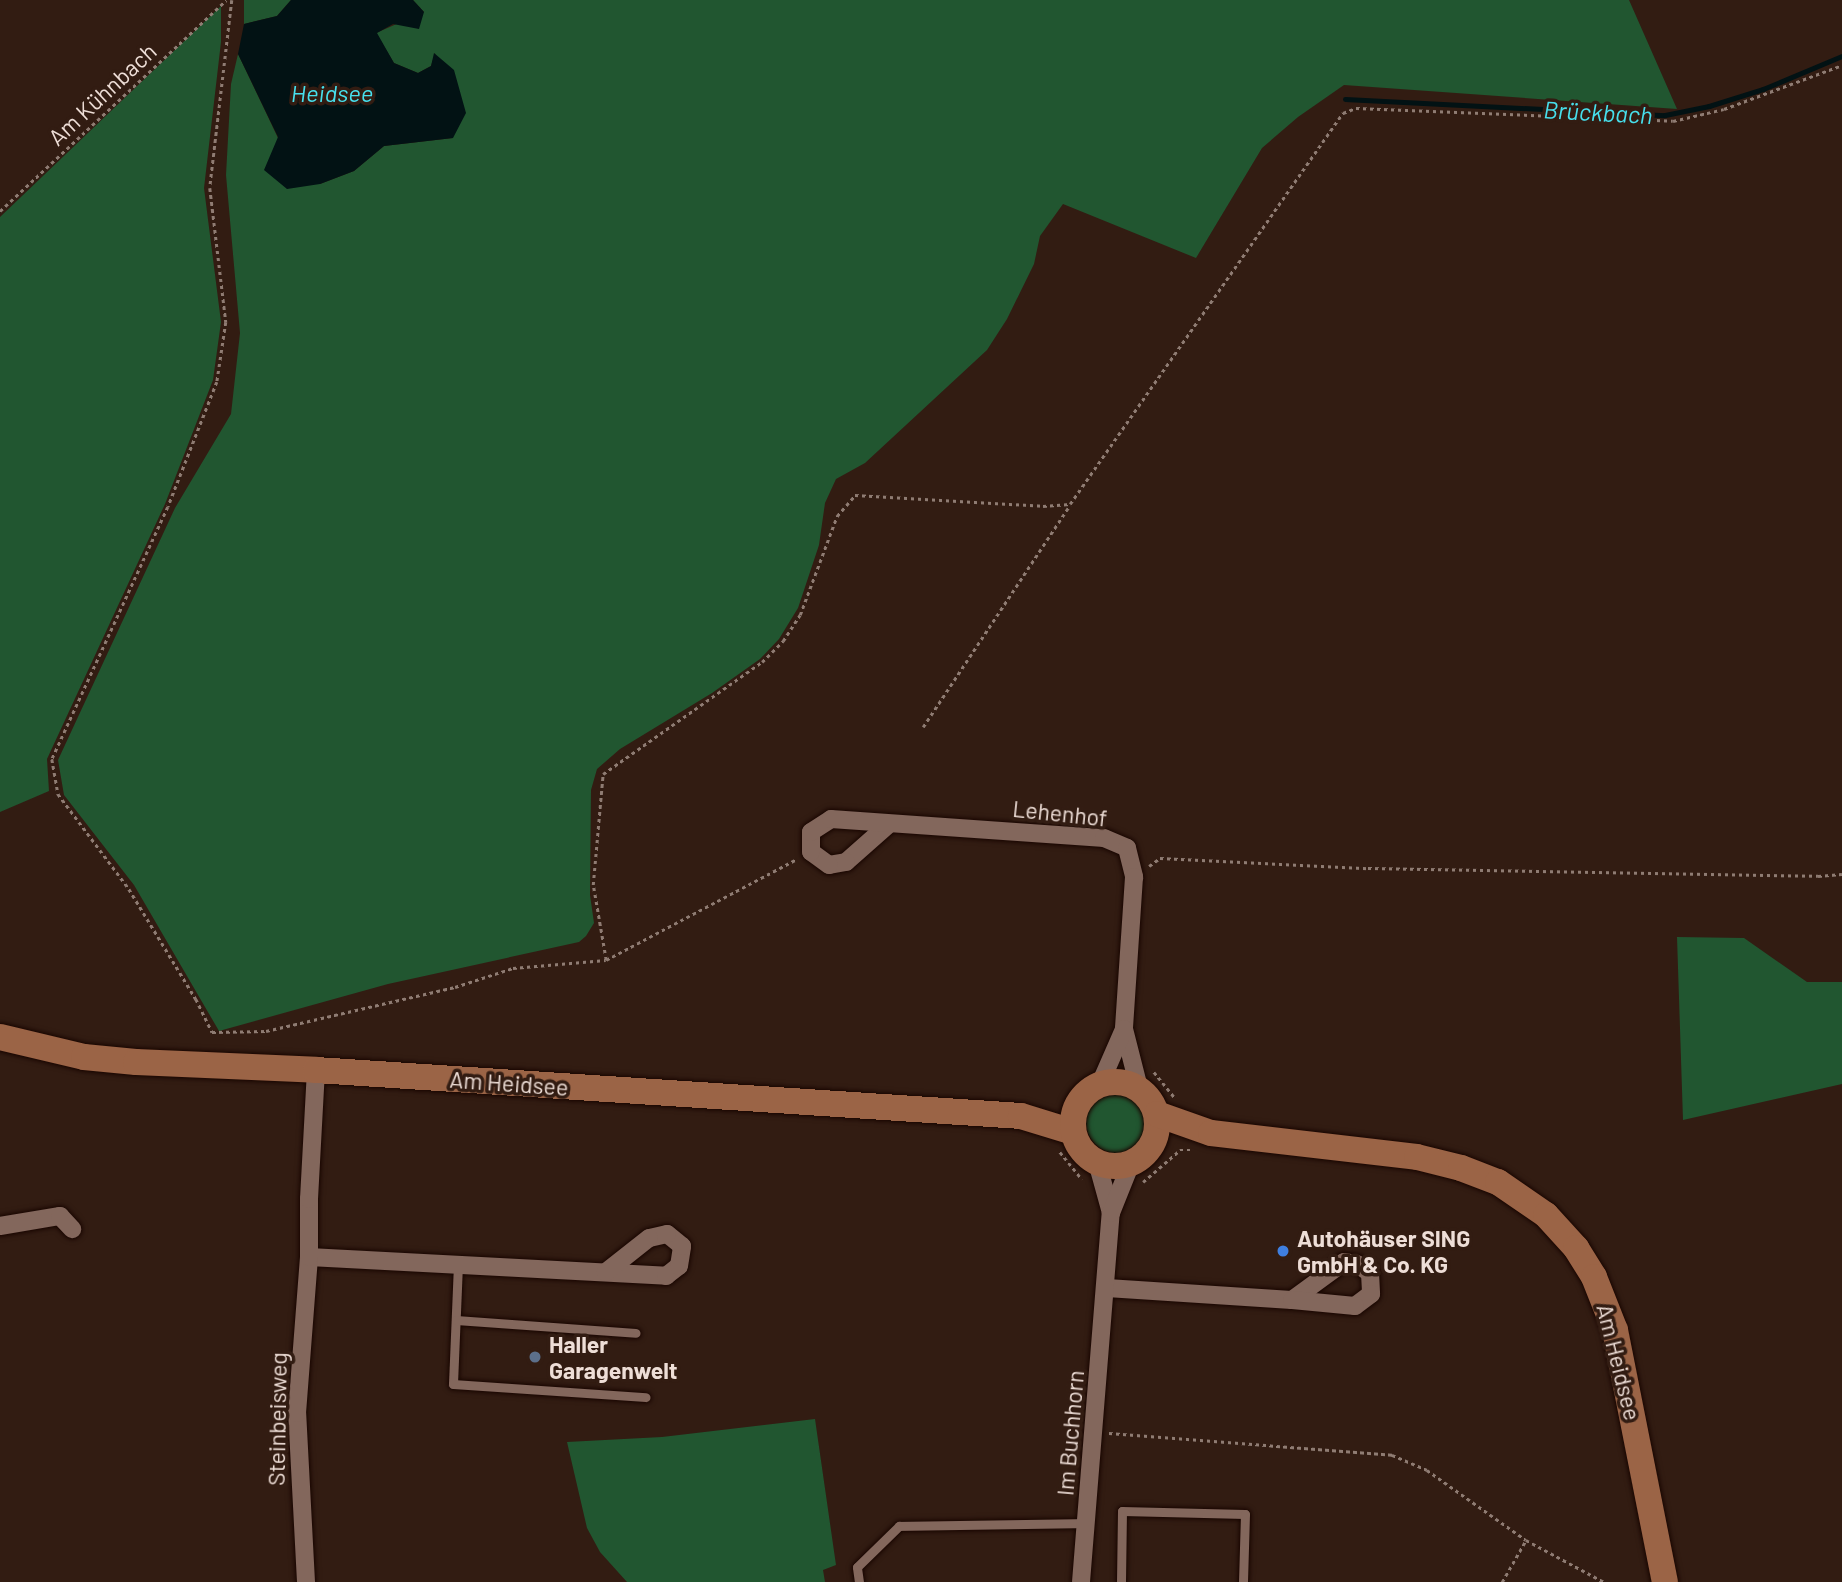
<!DOCTYPE html>
<meta charset="utf-8">
<style>
body{margin:0}
#map{position:relative;width:1842px;height:1582px;overflow:hidden;background:#321c12;font-family:Barlow,sans-serif}
div>[style]{position:absolute}
[style*='--x']{left:calc(var(--x)*1px);top:calc(var(--y)*1px);width:calc(var(--w)*1px);rotate:calc(var(--a)*1deg)}
.green>*{inset:0;background:#215630}
.round{border-radius:50%}
.water>*{inset:0;background:#021214}
.stream>*{height:5px;margin:-2.5px;padding:0 2.5px;transform-origin:2.5px;border-radius:2.5px;background:#021214}
.path>*{height:2.5px;margin-top:-1.25px;transform-origin:0;background:repeating-linear-gradient(90deg,#8f7c73 0 3.5px,transparent 0 7px)}
.roads{filter:drop-shadow(0 0 2px #190601) drop-shadow(0 0 2px #190601)}
.lane>*{height:9px;margin:-4.5px;padding:0 4.5px;transform-origin:4.5px;border-radius:4.5px;background:#83675c}
.street>*{height:18px;margin:-9px;padding:0 9px;transform-origin:9px;border-radius:9px;background:#83675c}
.secondary>*{height:26px;margin:-13px;padding:0 13px;transform-origin:13px;border-radius:13px;background:#9b6446}
.secondary>.ring{margin:-13px;padding:0;box-sizing:content-box;background:none;border:26px solid #9b6446;border-radius:50%}
.dots>*{width:19px;height:19px;translate:-50% -50%;box-sizing:border-box;border:4px solid #321c12;border-radius:50%}
span{translate:-50% -50%;white-space:nowrap;text-align:center;line-height:1.15;-webkit-text-stroke:7px #321c12;paint-order:stroke}
.street-label{font-size:23px;color:#eeded7}
.poi-label{font-size:23px;color:#eeded7;font-weight:700}
.left{translate:0 -50%;text-align:left}
.water-label{font-size:24px;color:#47e0ed;font-style:italic}
</style>
<div id="map">
<div class="green">
<i style="clip-path:polygon(244px 0,291px 0,277px 16px,244px 24px)"></i>
<i style="clip-path:polygon(413px 0,1629px 0,1677px 109px,1344px 85px,1298px 117px,1262px 148px,1196px 258px,1063px 204px,1040px 236px,1034px 264px,1007px 319px,987px 350px,865px 463px,836px 479px,825px 503px,819px 545px,798px 608px,779px 639px,760px 659px,712px 693px,620px 749px,597px 769px,591px 790px,590px 895px,594px 923px,586px 936px,579px 942px,388px 984px,219px 1031px,134px 885px,64px 795px,58px 760px,175px 508px,231px 414px,240px 333px,226px 175px,231px 84px,238px 54px,278px 138px,320px 184px,354px 171px,384px 146px,453px 138px,435px 53px,431px 66px,418px 73px,394px 63px,376px 33px,424px 12px)"></i>
<i style="clip-path:polygon(221px 6px,221px 42px,204px 188px,221px 322px,213px 380px,165px 504px,47px 759px,49px 791px,0 812px,0 217px)"></i>
<i style="clip-path:polygon(1677px 937px,1744px 938px,1807px 982px,1842px 982px,1842px 1084px,1683px 1120px)"></i>
<i class="round" style="left:1086px;top:1091px;width:62px;height:62px"></i>
<i style="clip-path:polygon(815px 1419px,836px 1565px,823px 1570px,825px 1582px,627px 1582px,600px 1552px,587px 1528px,567px 1442px,662px 1437px)"></i>
</div>
<div class="water">
<i style="clip-path:polygon(291px 0,413px 0,424px 12px,419px 29px,393px 24px,377px 33px,394px 63px,418px 73px,431px 66px,434px 53px,454px 70px,466px 113px,453px 138px,384px 146px,354px 171px,320px 184px,287px 189px,264px 170px,278px 137px,238px 54px,244px 24px,277px 16px)"></i>
</div>
<div class="stream">
<i style="--x:1345;--y:99;--w:320;--a:2.9"></i>
<i style="--x:1665;--y:115;--w:45;--a:-11.6"></i>
<i style="--x:1709;--y:106;--w:57;--a:-17.5"></i>
<i style="--x:1763;--y:89;--w:86;--a:-22.7"></i>
</div>
<div class="path">
<i style="--x:232;--y:0;--w:189;--a:96.7"></i>
<i style="--x:210;--y:188;--w:135;--a:83.2"></i>
<i style="--x:226;--y:322;--w:61;--a:98.5"></i>
<i style="--x:217;--y:382;--w:134;--a:111.4"></i>
<i style="--x:168;--y:507;--w:277;--a:114.7"></i>
<i style="--x:52;--y:759;--w:36;--a:80"></i>
<i style="--x:58;--y:794;--w:119;--a:53.2"></i>
<i style="--x:129;--y:889;--w:129;--a:58.7"></i>
<i style="--x:196;--y:999;--w:37;--a:64"></i>
<i style="--x:212;--y:1032;--w:54;--a:-1.1"></i>
<i style="--x:266;--y:1031;--w:194;--a:-13.1"></i>
<i style="--x:455;--y:987;--w:61;--a:-18.1"></i>
<i style="--x:513;--y:968;--w:93;--a:-4.9"></i>
<i style="--x:606;--y:960;--w:214;--a:-27.9"></i>
<i style="--x:0;--y:211;--w:309;--a:-43"></i>
<i style="--x:923;--y:727;--w:266;--a:-56.5"></i>
<i style="--x:1149;--y:866;--w:14;--a:-36"></i>
<i style="--x:1160;--y:858;--w:208;--a:2.8"></i>
<i style="--x:1368;--y:868;--w:450;--a:1"></i>
<i style="--x:1818;--y:876;--w:24;--a:-5"></i>
<i style="--x:606;--y:960;--w:76;--a:-99.8"></i>
<i style="--x:593;--y:885;--w:111;--a:-84.9"></i>
<i style="--x:603;--y:774;--w:194;--a:-35.2"></i>
<i style="--x:762;--y:662;--w:30;--a:-45"></i>
<i style="--x:783;--y:641;--w:31;--a:-57"></i>
<i style="--x:800;--y:615;--w:106;--a:-69.5"></i>
<i style="--x:837;--y:516;--w:28;--a:-49"></i>
<i style="--x:855;--y:495;--w:188;--a:3.3"></i>
<i style="--x:1043;--y:506;--w:27;--a:-4"></i>
<i style="--x:1070;--y:504;--w:477;--a:-55.1"></i>
<i style="--x:1343;--y:113;--w:14;--a:-21"></i>
<i style="--x:1356;--y:108;--w:317;--a:2.3"></i>
<i style="--x:1673;--y:121;--w:52;--a:-13.2"></i>
<i style="--x:1724;--y:109;--w:126;--a:-20.4"></i>
<i style="--x:1154;--y:1072;--w:32;--a:51"></i>
<i style="--x:1060;--y:1152;--w:35;--a:51"></i>
<i style="--x:1143;--y:1182;--w:49;--a:-40.9"></i>
<i style="--x:1180;--y:1150;--w:12;--a:0"></i>
<i style="--x:1109;--y:1433;--w:284;--a:4.4"></i>
<i style="--x:1392;--y:1455;--w:38;--a:23"></i>
<i style="--x:1427;--y:1470;--w:121;--a:35.3"></i>
<i style="--x:1526;--y:1540;--w:89;--a:28.3"></i>
<i style="--x:1502;--y:1582;--w:48;--a:-60.3"></i>
</div>
<div class="roads">
<div class="lane">
<i style="--x:458;--y:1264;--w:120;--a:92.4"></i>
<i style="--x:453;--y:1384;--w:193;--a:3.9"></i>
<i style="--x:456;--y:1320;--w:180;--a:4.1"></i>
<i style="--x:859;--y:1582;--w:15;--a:-98"></i>
<i style="--x:857;--y:1567;--w:59;--a:-44.3"></i>
<i style="--x:899;--y:1526;--w:187;--a:-0.9"></i>
<i style="--x:1121;--y:1582;--w:71;--a:-89.2"></i>
<i style="--x:1122;--y:1511;--w:123;--a:1.4"></i>
<i style="--x:1245;--y:1514;--w:68;--a:91.7"></i>
</div>
<div class="street">
<i style="--x:889;--y:824;--w:57;--a:138.5"></i>
<i style="--x:846;--y:862;--w:17;--a:170"></i>
<i style="--x:829;--y:865;--w:22;--a:-144"></i>
<i style="--x:811;--y:852;--w:20;--a:-90"></i>
<i style="--x:811;--y:832;--w:24;--a:-33"></i>
<i style="--x:831;--y:819;--w:274;--a:4"></i>
<i style="--x:1104;--y:838;--w:25;--a:23"></i>
<i style="--x:1127;--y:848;--w:30;--a:76"></i>
<i style="--x:1134;--y:877;--w:152;--a:93.8"></i>
<i style="--x:1124;--y:1029;--w:61;--a:75.7"></i>
<i style="--x:1100;--y:1084;--w:60;--a:-66.4"></i>
<i style="--x:1097;--y:1162;--w:53;--a:74.6"></i>
<i style="--x:0;--y:1226;--w:61;--a:-9.5"></i>
<i style="--x:60;--y:1216;--w:18;--a:47"></i>
<i style="--x:309;--y:1257;--w:358;--a:3"></i>
<i style="--x:666;--y:1276;--w:16;--a:-38"></i>
<i style="--x:679;--y:1266;--w:20;--a:-81"></i>
<i style="--x:682;--y:1246;--w:19;--a:-141"></i>
<i style="--x:667;--y:1234;--w:18;--a:167"></i>
<i style="--x:649;--y:1238;--w:55;--a:141.7"></i>
<i style="--x:1107;--y:1288;--w:185;--a:3.7"></i>
<i style="--x:1292;--y:1300;--w:64;--a:-36.2"></i>
<i style="--x:1344;--y:1262;--w:13;--a:9"></i>
<i style="--x:1357;--y:1264;--w:16;--a:35"></i>
<i style="--x:1370;--y:1273;--w:21;--a:87"></i>
<i style="--x:1371;--y:1294;--w:20;--a:143"></i>
<i style="--x:1355;--y:1306;--w:63;--a:-174.6"></i>
<i style="--x:306;--y:1582;--w:169;--a:-93"></i>
<i style="--x:297;--y:1413;--w:156;--a:-85.6"></i>
<i style="--x:309;--y:1257;--w:58;--a:-90"></i>
<i style="--x:309;--y:1199;--w:129;--a:-86.9"></i>
<i style="--x:1081;--y:1582;--w:370;--a:-85.4"></i>
<i style="--x:1111;--y:1213;--w:54;--a:-68.2"></i>
</div>
<div class="secondary">
<i style="--x:0;--y:1037;--w:86;--a:13.4"></i>
<i style="--x:84;--y:1057;--w:52;--a:5.5"></i>
<i style="--x:136;--y:1062;--w:180;--a:2.5"></i>
<i style="--x:316;--y:1070;--w:706;--a:3.73"></i>
<i style="--x:1021;--y:1116;--w:54;--a:17.1"></i>
<i class="ring" style="left:1073px;top:1082px;width:58px;height:58px"></i>
<i style="--x:1157;--y:1114;--w:57;--a:19.4"></i>
<i style="--x:1211;--y:1133;--w:207;--a:6.6"></i>
<i style="--x:1417;--y:1157;--w:45;--a:14"></i>
<i style="--x:1461;--y:1168;--w:40;--a:21"></i>
<i style="--x:1498;--y:1182;--w:58;--a:34.5"></i>
<i style="--x:1546;--y:1215;--w:45;--a:47.7"></i>
<i style="--x:1576;--y:1248;--w:34;--a:58"></i>
<i style="--x:1594;--y:1277;--w:57;--a:68.4"></i>
<i style="--x:1615;--y:1330;--w:257;--a:78.8"></i>
</div>
</div>
<div class="dots">
<i style="left:1283px;top:1251px;background:#3f7fe0"></i>
<i style="left:535px;top:1357px;background:#5c6f8a"></i>
</div>
<div class="street-label">
<span style="left:102px;top:94px;rotate:-43deg">Am Kühnbach</span>
<span style="left:1060px;top:813px;rotate:6deg">Lehenhof</span>
<span style="left:509px;top:1083px;rotate:4deg">Am Heidsee</span>
<span style="left:1619px;top:1362px;rotate:76deg">Am Heidsee</span>
<span style="left:277px;top:1419px;rotate:-89deg">Steinbeisweg</span>
<span style="left:1070px;top:1433px;rotate:-85deg">Im Buchhorn</span>
</div>
<div class="poi-label">
<span class="left" style="left:1297px;top:1251px">Autohäuser SING<br>GmbH &amp; Co. KG</span>
<span class="left" style="left:549px;top:1357px">Haller<br>Garagenwelt</span>
</div>
<div class="water-label">
<span style="left:332px;top:93px">Heidsee</span>
<span style="left:1598px;top:112px;rotate:3deg">Brückbach</span>
</div>
</div>
